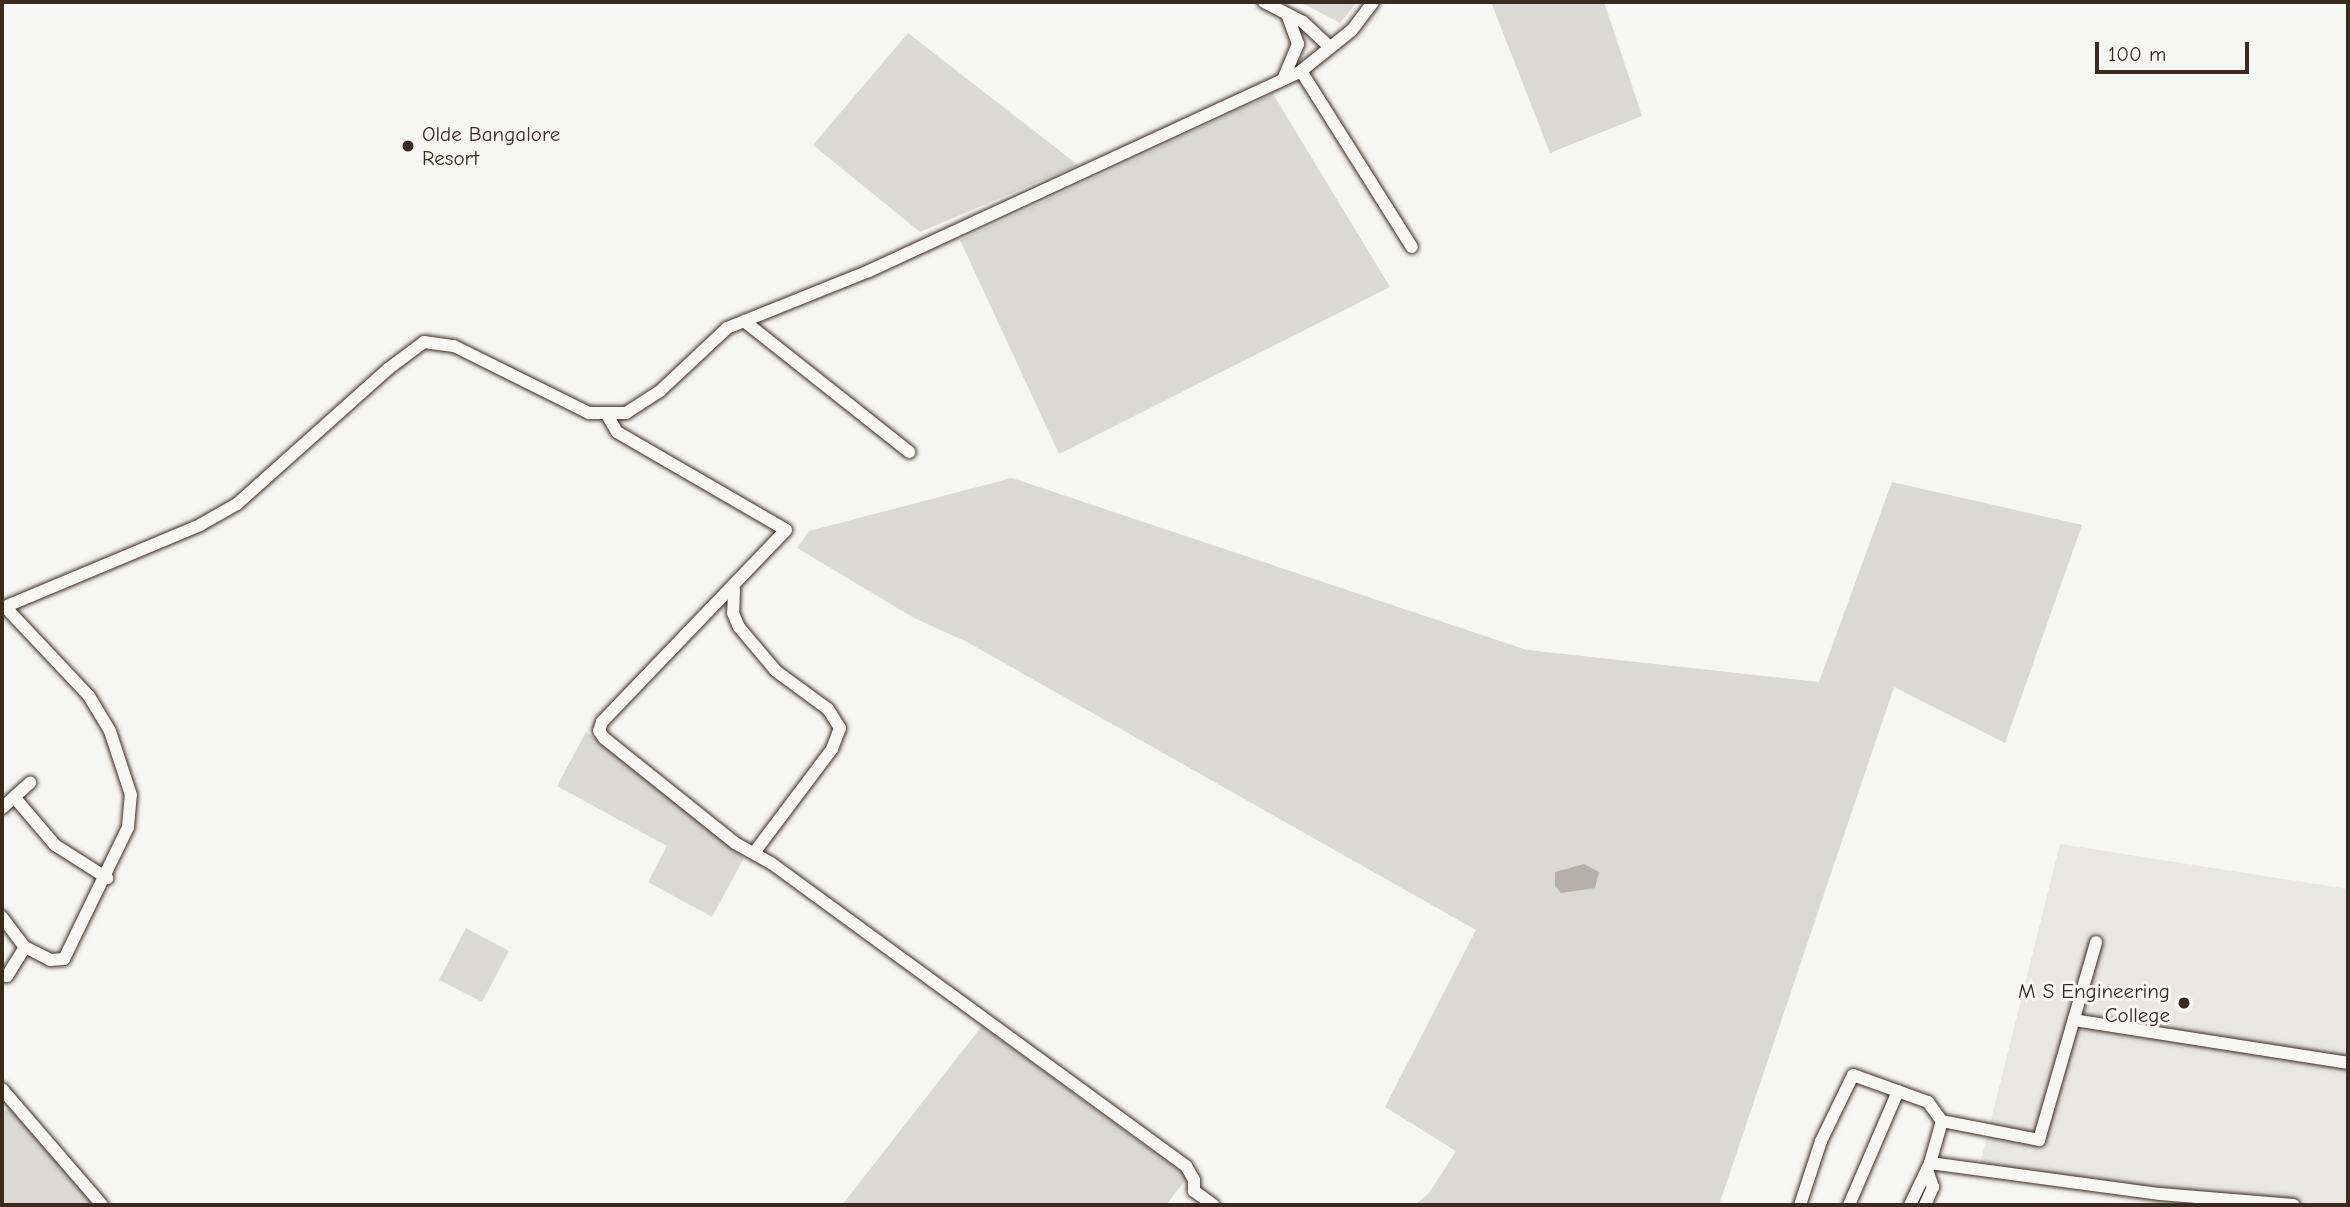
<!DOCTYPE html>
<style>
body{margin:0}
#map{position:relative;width:2350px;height:1207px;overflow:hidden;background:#f6f6f2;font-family:"Comic Neue",sans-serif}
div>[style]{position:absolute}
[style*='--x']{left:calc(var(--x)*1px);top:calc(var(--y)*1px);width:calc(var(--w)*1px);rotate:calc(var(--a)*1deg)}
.built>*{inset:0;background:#e8e7e2}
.green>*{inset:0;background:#dad9d3}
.water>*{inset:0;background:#b6b0a9}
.roads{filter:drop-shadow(0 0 2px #3b2a1e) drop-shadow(0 0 2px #3b2a1e)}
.minor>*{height:12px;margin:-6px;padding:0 6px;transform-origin:6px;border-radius:6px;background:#f6f6f2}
.dots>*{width:19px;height:19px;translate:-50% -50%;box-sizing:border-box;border:4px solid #f6f6f2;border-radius:50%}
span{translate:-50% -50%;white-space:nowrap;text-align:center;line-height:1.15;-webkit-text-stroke:6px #f6f6f2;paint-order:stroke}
.poi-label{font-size:21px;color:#3b2a1e}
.left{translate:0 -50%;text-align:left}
.right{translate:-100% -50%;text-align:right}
.frame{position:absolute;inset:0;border:4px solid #3b2a1e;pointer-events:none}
.scale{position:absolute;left:2095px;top:42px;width:154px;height:32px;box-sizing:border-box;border:4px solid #3b2a1e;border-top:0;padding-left:9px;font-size:21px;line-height:24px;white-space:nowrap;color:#3b2a1e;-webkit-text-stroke:5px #f6f6f2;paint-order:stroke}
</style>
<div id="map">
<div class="built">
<i style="clip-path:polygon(2060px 844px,2348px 889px,2348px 1205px,2221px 1205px,1977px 1176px)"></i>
</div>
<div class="green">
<i style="clip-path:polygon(1300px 2px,1357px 2px,1340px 23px)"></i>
<i style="clip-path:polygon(1491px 2px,1604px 2px,1642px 116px,1550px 153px)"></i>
<i style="clip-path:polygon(908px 33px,1078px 165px,920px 232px,813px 145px)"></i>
<i style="clip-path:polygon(1273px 94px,1390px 287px,1059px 454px,960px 240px)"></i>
<i style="clip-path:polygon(1012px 478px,1527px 650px,1819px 682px,1892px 482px,2082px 525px,2005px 743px,1894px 687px,1719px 1205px,1415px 1205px,1429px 1193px,1456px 1151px,1385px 1107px,1476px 930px,967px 642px,914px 618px,797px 548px,809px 531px)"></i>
<i style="clip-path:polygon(586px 732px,744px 858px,712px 917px,648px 882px,667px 846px,557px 786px)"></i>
<i style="clip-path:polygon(466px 928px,509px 951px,482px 1002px,439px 980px)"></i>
<i style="clip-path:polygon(982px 1026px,1188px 1177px,1166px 1205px,842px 1205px)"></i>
<i style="clip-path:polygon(9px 1107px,95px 1205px,2px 1205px,2px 1113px)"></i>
</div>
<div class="water">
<i style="clip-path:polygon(1584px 864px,1599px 872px,1595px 888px,1561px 893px,1555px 886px,1555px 872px)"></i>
</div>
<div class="roads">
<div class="minor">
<i style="--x:1264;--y:2;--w:44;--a:27.1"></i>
<i style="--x:1303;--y:22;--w:35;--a:43"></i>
<i style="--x:1301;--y:71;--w:208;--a:57.8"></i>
<i style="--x:1284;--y:77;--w:36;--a:-67"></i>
<i style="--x:1298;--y:44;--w:32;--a:-110"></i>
<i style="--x:744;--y:321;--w:211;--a:38.4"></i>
<i style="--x:606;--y:413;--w:22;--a:60"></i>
<i style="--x:617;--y:432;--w:195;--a:30.1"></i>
<i style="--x:786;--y:530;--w:266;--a:133.8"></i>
<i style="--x:602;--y:722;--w:9;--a:108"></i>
<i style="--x:599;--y:731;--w:9;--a:54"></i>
<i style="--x:604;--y:738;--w:168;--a:38.7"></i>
<i style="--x:735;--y:843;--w:41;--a:29.1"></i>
<i style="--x:771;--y:863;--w:514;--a:36.13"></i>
<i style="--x:1186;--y:1166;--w:16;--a:60"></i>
<i style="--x:1194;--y:1180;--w:11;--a:90"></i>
<i style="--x:1194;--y:1191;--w:24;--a:36"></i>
<i style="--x:734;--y:589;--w:24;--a:92"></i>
<i style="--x:733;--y:613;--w:15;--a:67"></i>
<i style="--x:739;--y:627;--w:57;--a:49.9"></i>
<i style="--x:776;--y:671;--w:64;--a:36.2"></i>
<i style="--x:828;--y:709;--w:22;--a:58"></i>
<i style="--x:840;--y:728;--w:22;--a:111"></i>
<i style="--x:832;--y:749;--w:130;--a:126.9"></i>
<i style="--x:2;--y:608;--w:215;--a:-22.7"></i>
<i style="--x:200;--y:525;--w:43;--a:-29.6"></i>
<i style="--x:237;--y:504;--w:203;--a:-41.8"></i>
<i style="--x:388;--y:369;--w:45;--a:-36.9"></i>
<i style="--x:424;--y:342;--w:30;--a:8"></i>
<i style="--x:454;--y:346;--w:151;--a:26.4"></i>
<i style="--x:589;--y:413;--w:37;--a:0"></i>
<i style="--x:626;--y:413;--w:40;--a:-32.9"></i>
<i style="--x:660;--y:391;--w:92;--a:-43.2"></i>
<i style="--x:727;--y:328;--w:153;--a:-21.9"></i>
<i style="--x:869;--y:271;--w:476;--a:-24.8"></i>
<i style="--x:1301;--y:71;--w:65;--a:-38.8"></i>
<i style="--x:1352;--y:30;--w:35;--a:-53"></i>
<i style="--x:15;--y:798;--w:62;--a:49.6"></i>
<i style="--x:55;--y:845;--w:62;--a:32.4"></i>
<i style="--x:2;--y:808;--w:38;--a:-42"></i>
<i style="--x:2;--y:917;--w:38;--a:53"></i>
<i style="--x:25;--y:947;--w:28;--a:27"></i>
<i style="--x:50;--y:960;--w:14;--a:-4"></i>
<i style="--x:64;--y:959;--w:147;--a:-64.1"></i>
<i style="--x:128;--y:827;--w:32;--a:-85"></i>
<i style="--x:131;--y:795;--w:67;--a:-108.2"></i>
<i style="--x:110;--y:731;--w:41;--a:-121"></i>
<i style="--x:89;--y:696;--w:122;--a:-133.3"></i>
<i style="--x:2;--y:975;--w:5;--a:11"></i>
<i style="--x:7;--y:976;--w:34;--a:-58"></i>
<i style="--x:2074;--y:1020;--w:277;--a:8.9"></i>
<i style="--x:2;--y:1089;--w:153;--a:49.2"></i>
<i style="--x:1942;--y:1121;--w:99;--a:11.1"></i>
<i style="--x:2039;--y:1140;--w:206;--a:-73.9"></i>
<i style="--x:1800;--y:1205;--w:67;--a:-71.8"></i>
<i style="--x:1821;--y:1141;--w:73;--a:-64.1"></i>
<i style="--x:1853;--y:1075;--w:80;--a:19.8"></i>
<i style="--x:1928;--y:1102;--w:24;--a:54"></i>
<i style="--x:1942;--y:1121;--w:44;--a:105.9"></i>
<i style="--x:1930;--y:1163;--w:232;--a:7.7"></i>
<i style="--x:2160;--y:1194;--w:134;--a:4.7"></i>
<i style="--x:1849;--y:1205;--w:124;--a:-66.7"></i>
<i style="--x:1910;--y:1205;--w:47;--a:-64.5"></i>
<i style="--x:1925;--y:1205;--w:20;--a:-66"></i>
<i style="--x:1933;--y:1187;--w:18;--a:-109"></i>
</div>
</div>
<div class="dots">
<i style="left:408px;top:146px;background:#3b2a1e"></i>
<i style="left:2184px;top:1003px;background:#3b2a1e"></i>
</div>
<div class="poi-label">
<span class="left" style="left:422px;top:146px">Olde Bangalore<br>Resort</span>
<span class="right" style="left:2170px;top:1003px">M S Engineering<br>College</span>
</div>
<div class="frame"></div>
<div class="scale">100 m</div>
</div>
